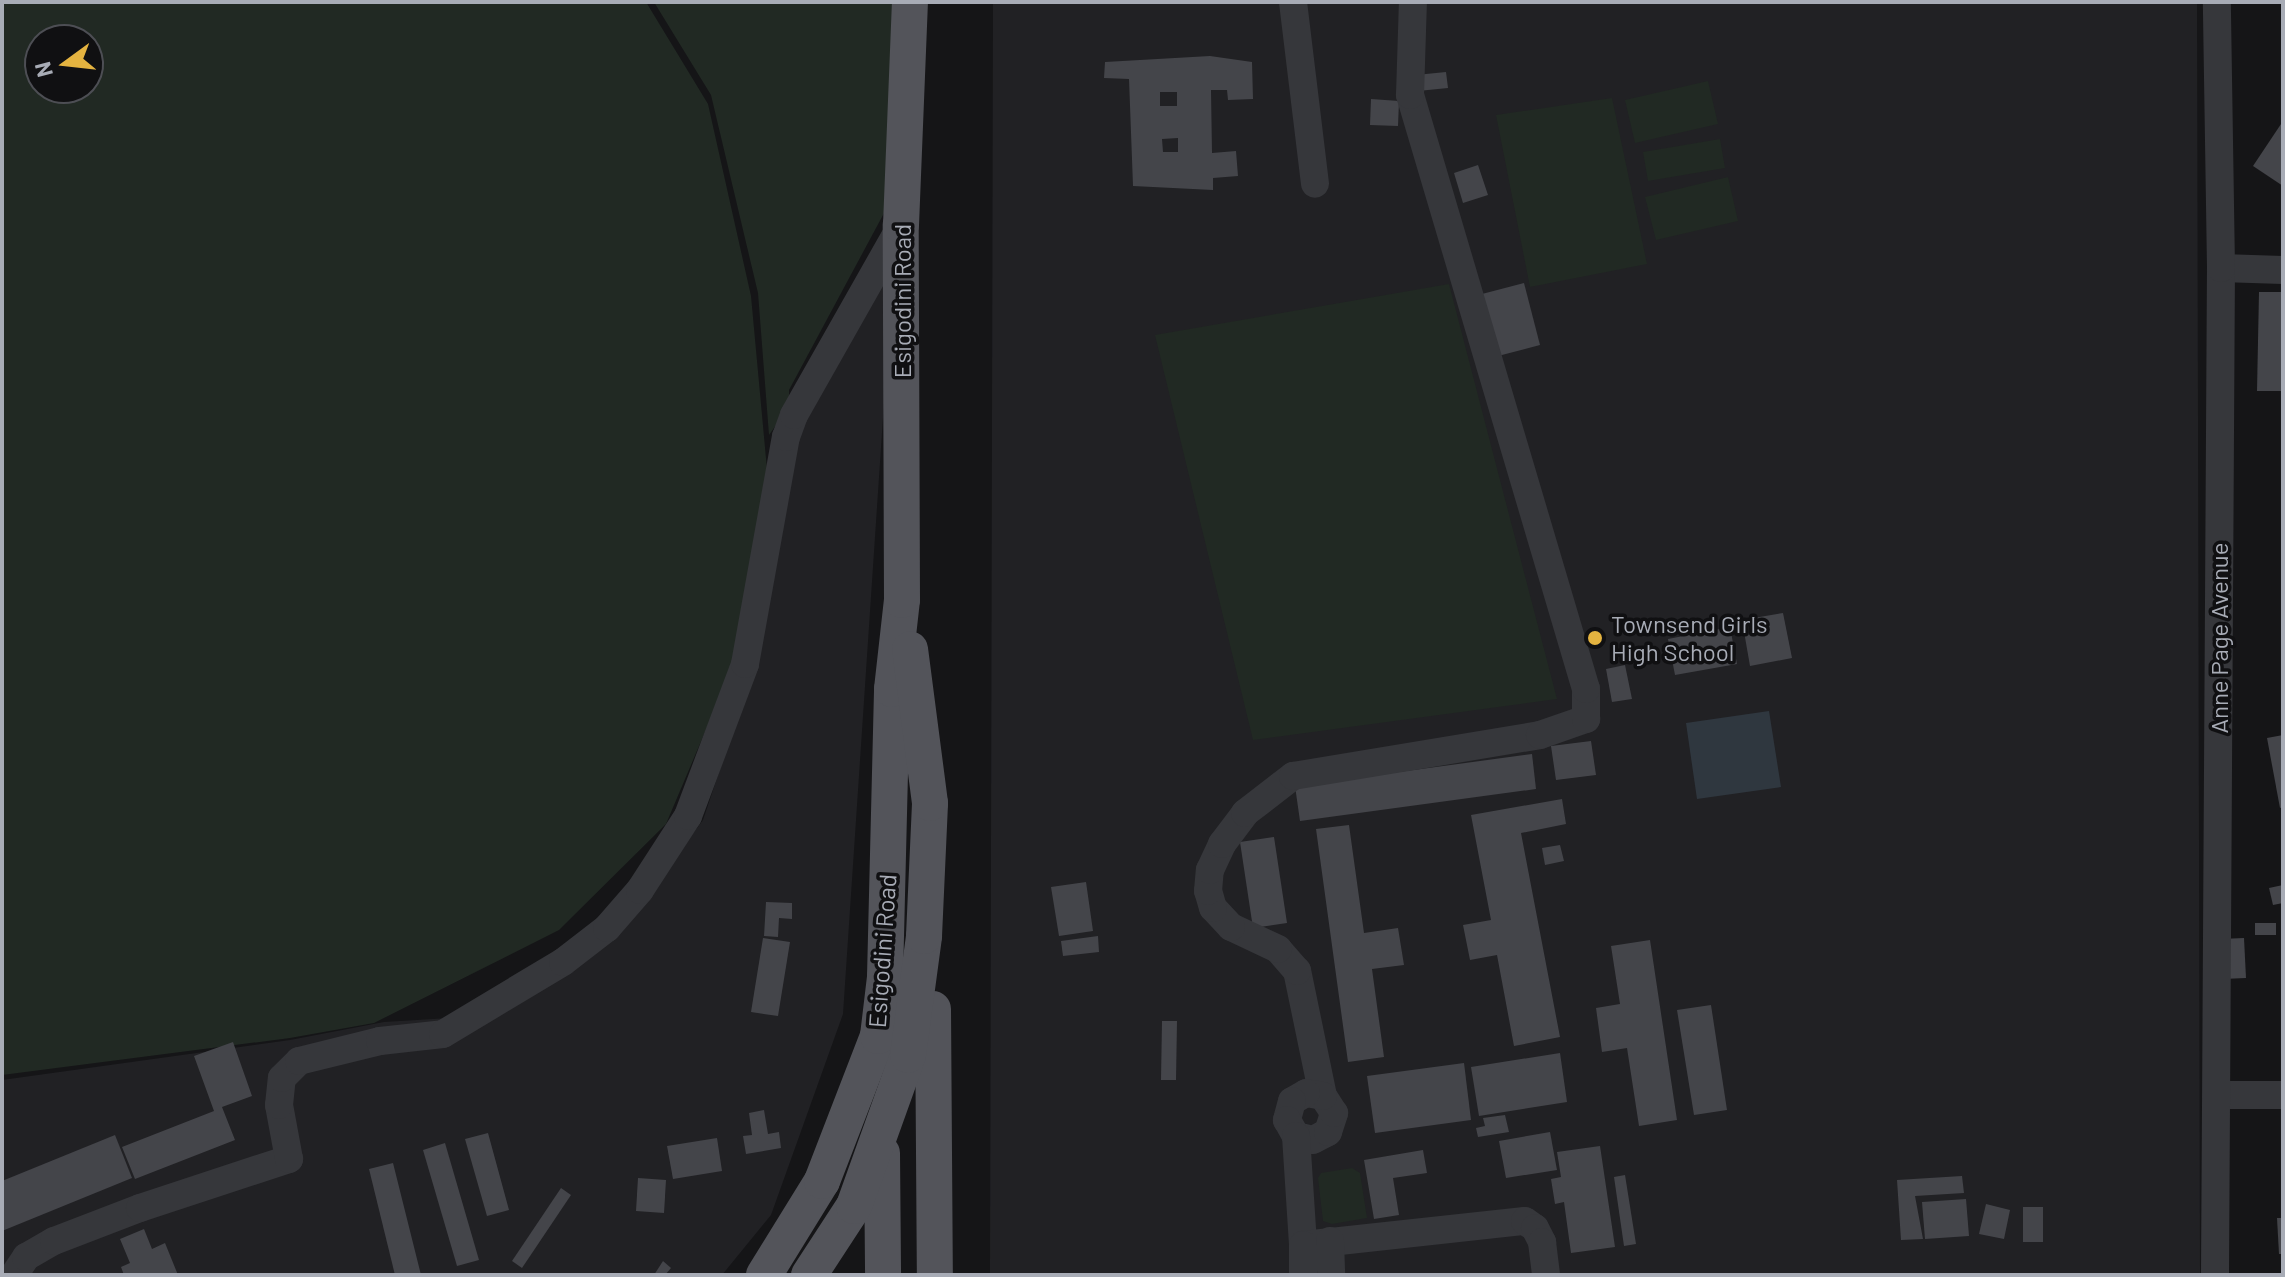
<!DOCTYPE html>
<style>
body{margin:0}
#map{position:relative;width:2285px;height:1277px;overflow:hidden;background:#151517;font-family:Barlow,sans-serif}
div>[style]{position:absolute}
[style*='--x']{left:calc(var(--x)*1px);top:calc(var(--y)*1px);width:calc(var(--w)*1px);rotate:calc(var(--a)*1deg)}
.built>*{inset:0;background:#212124}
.green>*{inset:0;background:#212923}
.water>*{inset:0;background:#2f373f}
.building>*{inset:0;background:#44454a}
.minor>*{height:28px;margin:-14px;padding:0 14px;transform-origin:14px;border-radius:14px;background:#36373b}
.major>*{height:36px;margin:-18px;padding:0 18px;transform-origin:18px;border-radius:18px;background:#53545a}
.dots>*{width:22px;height:22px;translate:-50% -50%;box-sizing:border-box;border:4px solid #101012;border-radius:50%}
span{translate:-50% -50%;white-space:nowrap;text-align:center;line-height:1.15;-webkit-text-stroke:7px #101012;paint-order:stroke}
.street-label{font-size:24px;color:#a8acb6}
.poi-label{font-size:24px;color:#a8acb6}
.left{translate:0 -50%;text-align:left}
.frame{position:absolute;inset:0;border:4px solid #a8acb6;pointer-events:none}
.north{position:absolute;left:24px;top:24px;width:80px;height:80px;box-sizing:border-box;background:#101012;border:2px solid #4d4e54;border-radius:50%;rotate:255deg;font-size:22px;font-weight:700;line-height:32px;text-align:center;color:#a8acb6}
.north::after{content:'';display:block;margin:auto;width:28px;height:36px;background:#e4b340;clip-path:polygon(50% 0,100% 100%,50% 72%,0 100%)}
</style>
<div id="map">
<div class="built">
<i style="clip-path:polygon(993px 2px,2197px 2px,2200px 1275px,990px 1275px)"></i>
<i style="clip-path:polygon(897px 209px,843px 1014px,771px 1215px,722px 1275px,2px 1275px,2px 1080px,290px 1040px,384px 1022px,498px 1015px,613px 939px,703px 820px,762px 644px,799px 388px)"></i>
</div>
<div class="green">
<i style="clip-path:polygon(evenodd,2px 2px,646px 2px,708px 104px,751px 296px,769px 491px,746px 635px,666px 824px,559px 930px,374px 1023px,290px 1038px,2px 1075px,2px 2px,40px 40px,88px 40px,88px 88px,40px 88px,40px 40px)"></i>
<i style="clip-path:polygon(654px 2px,901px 2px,890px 202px,789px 390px,789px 407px,769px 435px,758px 293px,711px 95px)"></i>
<i style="clip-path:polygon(1708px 81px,1718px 124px,1635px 143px,1625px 100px)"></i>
<i style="clip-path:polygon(1612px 98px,1647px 264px,1530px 287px,1496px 115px)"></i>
<i style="clip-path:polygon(1720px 139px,1725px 168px,1648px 181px,1643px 152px)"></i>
<i style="clip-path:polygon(1728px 177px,1738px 221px,1656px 240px,1645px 197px)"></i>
<i style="clip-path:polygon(1449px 284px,1557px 699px,1253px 740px,1155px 335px)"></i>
<i style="clip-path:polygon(1352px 1168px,1360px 1173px,1367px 1218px,1332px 1224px,1323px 1221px,1318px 1178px,1321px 1173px)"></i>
</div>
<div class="water">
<i style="clip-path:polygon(1769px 711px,1781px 787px,1697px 799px,1686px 723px)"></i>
</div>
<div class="building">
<i style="clip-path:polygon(evenodd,1210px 56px,1252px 62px,1253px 99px,1228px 100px,1227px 90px,1211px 90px,1212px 153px,1236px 151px,1238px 176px,1213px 178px,1213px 190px,1133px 186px,1129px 79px,1104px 78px,1105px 62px,1210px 56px,1160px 92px,1177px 92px,1177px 106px,1160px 106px,1160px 92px,1210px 56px,1178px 138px,1178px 152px,1163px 152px,1162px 139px,1178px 138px)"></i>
<i style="clip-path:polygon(1446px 72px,1448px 88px,1418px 91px,1416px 75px)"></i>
<i style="clip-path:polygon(1371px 99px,1399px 101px,1398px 126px,1370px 125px)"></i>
<i style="clip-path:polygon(2283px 121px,2283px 186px,2253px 166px)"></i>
<i style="clip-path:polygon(1478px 165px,1488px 195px,1463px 203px,1454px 173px)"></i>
<i style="clip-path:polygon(1524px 283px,1540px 345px,1498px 356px,1482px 294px)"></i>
<i style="clip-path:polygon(2259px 292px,2283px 292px,2283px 391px,2257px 391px)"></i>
<i style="clip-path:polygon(1783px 613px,1792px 658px,1750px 666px,1742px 620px)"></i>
<i style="clip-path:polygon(1730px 627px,1737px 664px,1675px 675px,1668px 639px)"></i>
<i style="clip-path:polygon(1625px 665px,1632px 699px,1612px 702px,1606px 669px)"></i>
<i style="clip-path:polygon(2283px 735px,2283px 807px,2280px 808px,2267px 738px)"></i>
<i style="clip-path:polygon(1591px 741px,1596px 775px,1556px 780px,1551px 746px)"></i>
<i style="clip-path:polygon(1532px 754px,1536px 789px,1300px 821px,1295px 786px)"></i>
<i style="clip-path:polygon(1562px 799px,1566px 824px,1521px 833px,1560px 1037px,1514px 1046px,1497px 955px,1470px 960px,1463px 925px,1491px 920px,1471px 815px)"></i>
<i style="clip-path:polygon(1349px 825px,1364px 933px,1398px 928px,1404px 965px,1372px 969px,1384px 1057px,1348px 1062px,1316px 829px)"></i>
<i style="clip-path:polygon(1274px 837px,1287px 923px,1253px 928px,1240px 842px)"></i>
<i style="clip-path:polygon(1560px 845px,1564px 861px,1545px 865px,1542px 848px)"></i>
<i style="clip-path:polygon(1086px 882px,1093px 931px,1059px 936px,1051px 887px)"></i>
<i style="clip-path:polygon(2283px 885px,2283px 903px,2273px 905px,2269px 888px)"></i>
<i style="clip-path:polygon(766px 902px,792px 903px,792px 919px,779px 918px,778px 937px,764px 936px)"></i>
<i style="clip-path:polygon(2255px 923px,2276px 923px,2276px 935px,2255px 935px)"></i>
<i style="clip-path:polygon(1098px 936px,1099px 952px,1063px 956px,1061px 941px)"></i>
<i style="clip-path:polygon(763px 938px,790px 942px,778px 1016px,751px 1012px)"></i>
<i style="clip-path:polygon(2244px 938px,2246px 978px,2223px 979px,2221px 939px)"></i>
<i style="clip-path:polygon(1650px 940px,1677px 1120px,1639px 1126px,1627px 1048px,1602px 1052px,1596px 1008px,1620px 1004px,1611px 946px)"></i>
<i style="clip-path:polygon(1711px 1005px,1727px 1110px,1694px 1115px,1677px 1010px)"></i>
<i style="clip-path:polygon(1162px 1021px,1177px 1021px,1176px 1080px,1161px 1080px)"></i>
<i style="clip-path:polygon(233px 1042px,252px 1096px,222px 1107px,235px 1140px,135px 1179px,122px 1147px,214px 1111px,194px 1056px)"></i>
<i style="clip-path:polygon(1560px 1053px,1567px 1102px,1479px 1116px,1471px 1067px)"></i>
<i style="clip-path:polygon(1464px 1063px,1471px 1120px,1375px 1133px,1367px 1076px)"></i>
<i style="clip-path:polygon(764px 1110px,768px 1134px,779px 1132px,781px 1148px,746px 1154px,743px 1136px,752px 1135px,749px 1113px)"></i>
<i style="clip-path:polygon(1505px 1115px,1509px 1132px,1478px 1137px,1476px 1128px,1485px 1126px,1483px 1118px)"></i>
<i style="clip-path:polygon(1550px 1132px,1557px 1170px,1506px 1178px,1499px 1141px)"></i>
<i style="clip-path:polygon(488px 1133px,509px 1210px,487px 1216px,465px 1139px)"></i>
<i style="clip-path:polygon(115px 1135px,132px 1178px,2px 1231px,2px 1181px)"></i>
<i style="clip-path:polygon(717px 1138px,722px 1171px,673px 1179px,667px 1146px)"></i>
<i style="clip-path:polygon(445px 1143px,479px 1260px,457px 1266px,423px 1150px)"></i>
<i style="clip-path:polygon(1600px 1146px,1615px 1247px,1571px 1253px,1564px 1202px,1555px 1204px,1551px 1179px,1561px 1177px,1557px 1152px)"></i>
<i style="clip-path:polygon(1423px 1150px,1427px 1173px,1393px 1178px,1399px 1215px,1374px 1219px,1364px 1160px)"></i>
<i style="clip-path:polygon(393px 1163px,421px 1275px,395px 1275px,369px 1169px)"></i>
<i style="clip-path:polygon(1625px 1175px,1636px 1244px,1624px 1246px,1614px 1177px)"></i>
<i style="clip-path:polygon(1962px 1176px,1964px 1193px,1915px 1196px,1923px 1239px,1901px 1240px,1897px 1180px)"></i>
<i style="clip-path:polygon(638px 1178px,666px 1180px,664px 1213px,636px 1211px)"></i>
<i style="clip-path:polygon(561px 1188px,571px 1195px,522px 1268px,512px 1261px)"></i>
<i style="clip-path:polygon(1966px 1199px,1969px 1236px,1925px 1239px,1922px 1202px)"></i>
<i style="clip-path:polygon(1986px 1204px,2010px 1210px,2004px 1239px,1979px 1234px)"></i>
<i style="clip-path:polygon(2023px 1207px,2043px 1207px,2043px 1242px,2023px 1242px)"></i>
<i style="clip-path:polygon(2277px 1218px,2283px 1218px,2283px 1254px,2279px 1254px)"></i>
<i style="clip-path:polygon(144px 1229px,152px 1249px,165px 1243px,178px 1275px,124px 1275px,121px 1267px,130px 1263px,120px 1239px)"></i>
<i style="clip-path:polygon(663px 1261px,671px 1268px,665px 1275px,654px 1275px)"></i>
</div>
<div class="minor">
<i style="--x:1293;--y:2;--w:183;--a:83.1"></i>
<i style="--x:2221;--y:268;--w:62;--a:1.8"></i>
<i style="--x:2217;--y:1095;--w:66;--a:0"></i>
<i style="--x:1323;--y:1096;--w:128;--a:-101.7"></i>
<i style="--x:1297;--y:971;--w:29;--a:-131"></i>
<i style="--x:1278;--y:949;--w:52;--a:-154.9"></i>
<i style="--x:1231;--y:927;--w:26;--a:-133"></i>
<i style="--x:1213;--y:908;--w:18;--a:-106"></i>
<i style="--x:1208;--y:891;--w:21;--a:-85"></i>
<i style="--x:1210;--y:870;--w:29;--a:-65"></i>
<i style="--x:1222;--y:844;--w:39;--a:-53"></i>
<i style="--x:1245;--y:813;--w:61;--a:-37.6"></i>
<i style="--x:1293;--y:776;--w:250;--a:-9.4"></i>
<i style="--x:1540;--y:735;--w:49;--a:-19.2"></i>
<i style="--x:1586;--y:719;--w:30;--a:-90"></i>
<i style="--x:1586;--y:689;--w:620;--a:-106.5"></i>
<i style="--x:1410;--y:95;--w:93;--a:-88.2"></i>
<i style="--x:1296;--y:1136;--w:17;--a:13"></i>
<i style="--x:1313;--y:1140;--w:17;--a:-28"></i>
<i style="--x:1328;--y:1132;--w:20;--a:-72"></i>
<i style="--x:1334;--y:1113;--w:20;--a:-123"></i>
<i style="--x:1323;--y:1096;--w:17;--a:-170"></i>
<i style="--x:1306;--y:1093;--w:16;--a:150"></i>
<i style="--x:1292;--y:1101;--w:20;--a:105"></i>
<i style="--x:1287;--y:1120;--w:18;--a:61"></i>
<i style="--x:1296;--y:1136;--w:109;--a:86.3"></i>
<i style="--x:1303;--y:1245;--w:223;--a:-6.2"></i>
<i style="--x:1525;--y:1221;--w:12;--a:35"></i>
<i style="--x:1535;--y:1228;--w:16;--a:63"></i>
<i style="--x:1542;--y:1242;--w:33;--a:83"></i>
<i style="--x:1330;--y:1241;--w:34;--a:88"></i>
<i style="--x:14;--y:1275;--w:22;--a:-56"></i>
<i style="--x:26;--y:1257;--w:32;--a:-30"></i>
<i style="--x:54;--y:1241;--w:92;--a:-21"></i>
<i style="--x:140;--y:1208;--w:157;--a:-18.2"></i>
<i style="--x:289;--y:1159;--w:55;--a:-100.5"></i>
<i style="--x:279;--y:1105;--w:27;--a:-84"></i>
<i style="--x:282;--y:1078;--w:24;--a:-45"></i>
<i style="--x:299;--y:1061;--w:83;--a:-13.9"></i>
<i style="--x:380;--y:1041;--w:63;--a:-6.3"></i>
<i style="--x:443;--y:1034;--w:140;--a:-31"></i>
<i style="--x:563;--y:962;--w:56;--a:-37.7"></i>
<i style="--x:607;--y:928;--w:50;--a:-49"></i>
<i style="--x:640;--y:890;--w:88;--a:-57"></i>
<i style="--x:688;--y:816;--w:162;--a:-69.4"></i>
<i style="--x:745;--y:664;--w:231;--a:-79.8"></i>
<i style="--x:786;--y:437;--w:23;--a:-70"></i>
<i style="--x:794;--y:415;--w:217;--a:-60.5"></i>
<i style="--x:1303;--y:1275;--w:30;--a:-90"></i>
<i style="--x:2215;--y:1275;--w:1007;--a:-89.66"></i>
<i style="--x:2221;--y:268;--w:266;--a:-90.9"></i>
</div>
<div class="major">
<i style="--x:933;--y:1009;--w:266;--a:89.6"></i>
<i style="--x:882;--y:1153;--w:122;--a:89.5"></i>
<i style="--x:764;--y:1275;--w:110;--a:-58.3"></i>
<i style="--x:822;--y:1181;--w:155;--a:-68.9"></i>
<i style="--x:878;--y:1036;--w:59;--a:-83.2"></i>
<i style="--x:885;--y:977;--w:288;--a:-88.6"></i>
<i style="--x:892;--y:689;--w:90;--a:-83.6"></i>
<i style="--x:902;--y:600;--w:375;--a:-90.2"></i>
<i style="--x:901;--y:225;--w:223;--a:-87.7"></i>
<i style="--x:809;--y:1275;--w:82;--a:-56.9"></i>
<i style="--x:854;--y:1206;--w:160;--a:-70.3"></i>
<i style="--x:908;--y:1055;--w:120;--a:-82.3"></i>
<i style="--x:924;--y:936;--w:133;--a:-87.4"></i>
<i style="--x:930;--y:803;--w:155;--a:-97.4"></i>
</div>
<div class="dots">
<i style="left:1595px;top:638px;background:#e4b340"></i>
</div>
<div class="street-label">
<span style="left:902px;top:301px;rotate:-90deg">Esigodini Road</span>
<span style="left:2219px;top:638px;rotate:-90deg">Anne Page Avenue</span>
<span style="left:882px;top:951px;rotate:-86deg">Esigodini Road</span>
</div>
<div class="poi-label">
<span class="left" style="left:1611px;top:638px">Townsend Girls<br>High School</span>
</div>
<div class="frame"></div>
<div class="north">N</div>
</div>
